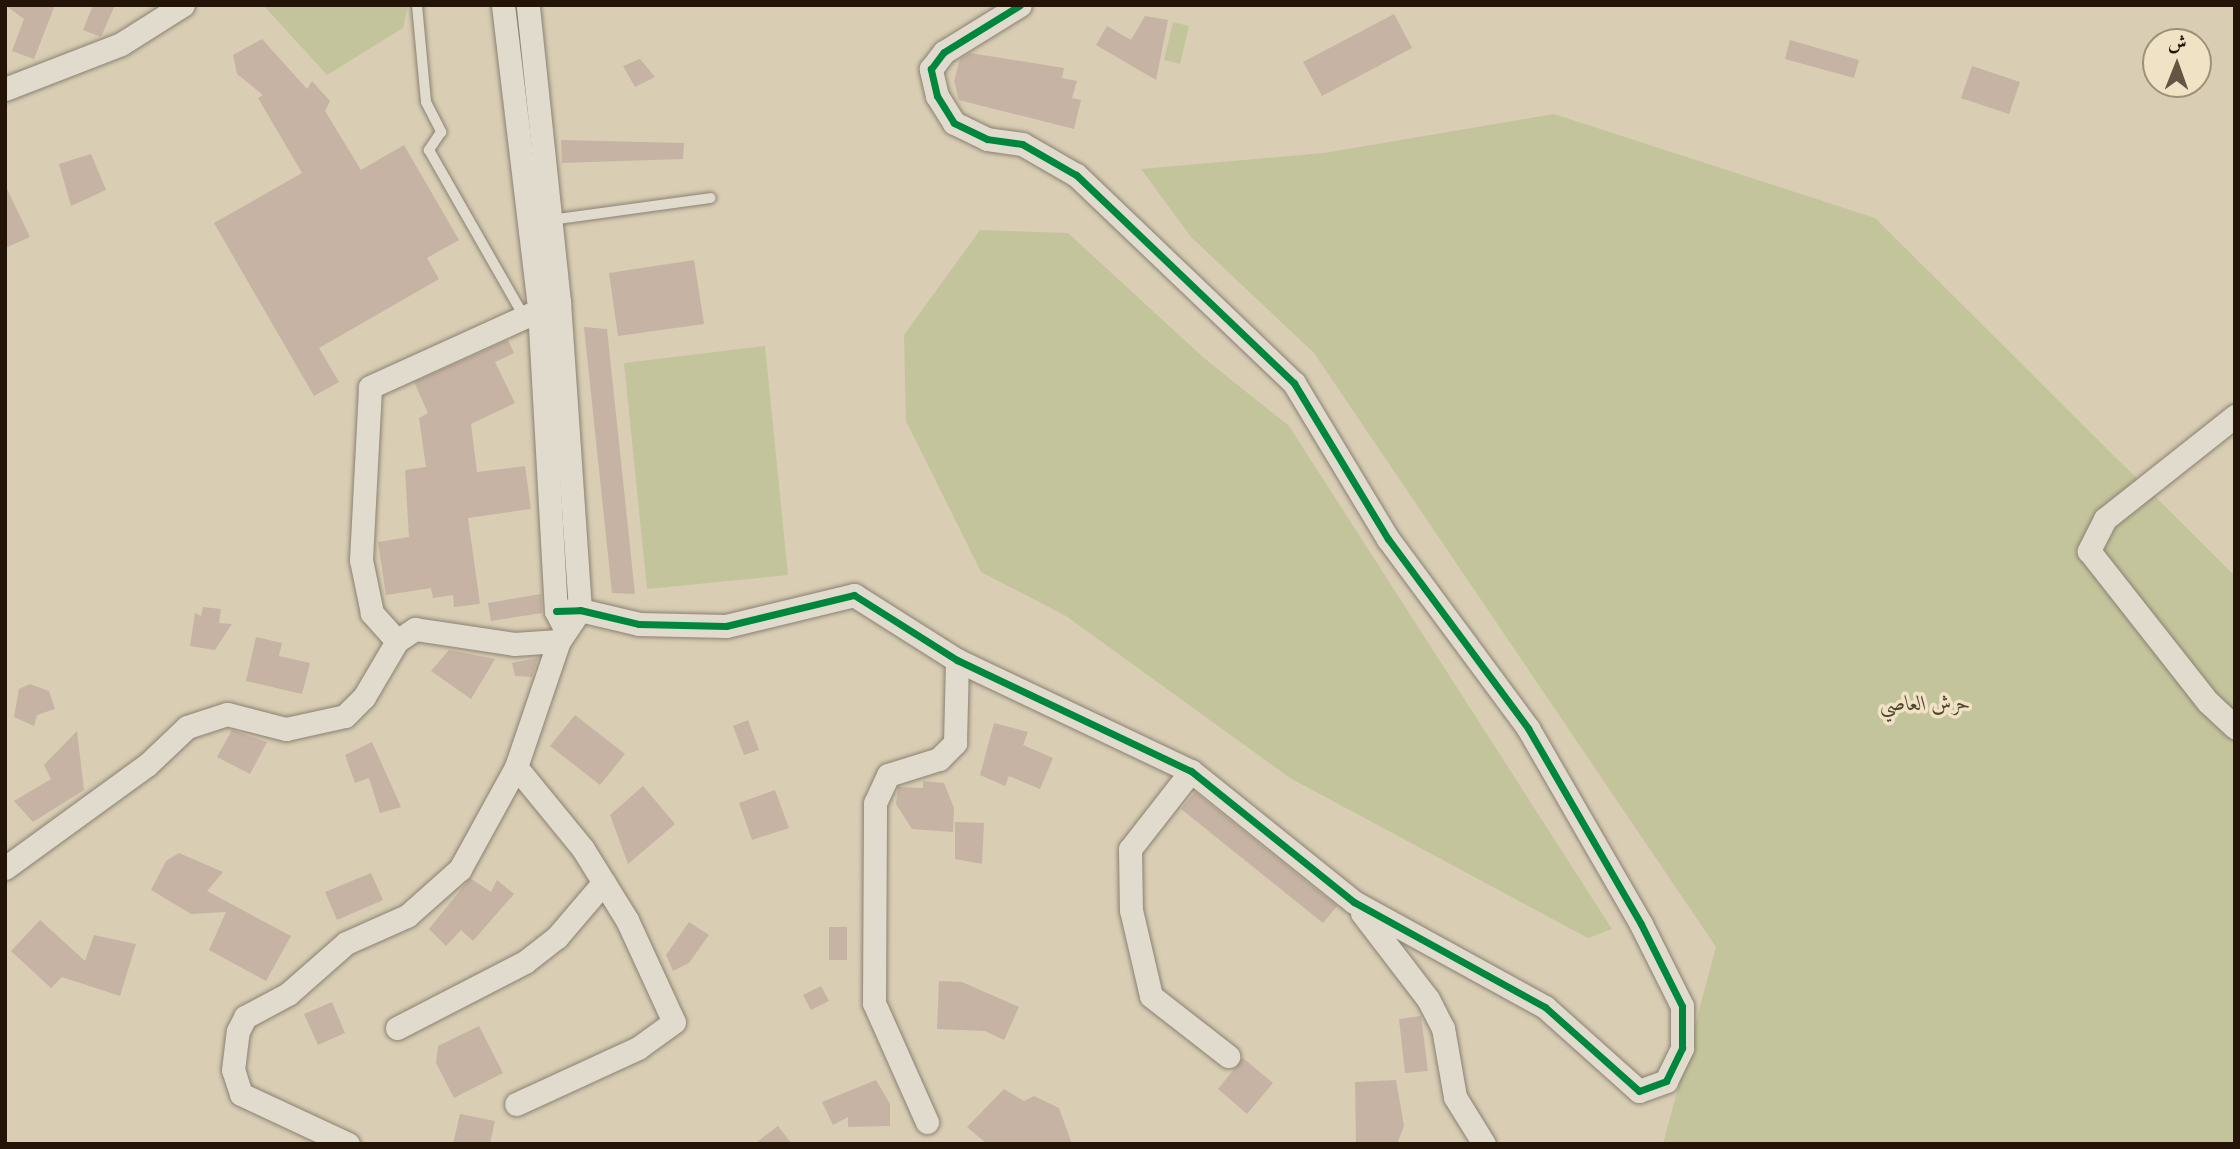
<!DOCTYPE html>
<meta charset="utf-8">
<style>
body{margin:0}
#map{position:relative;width:2240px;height:1149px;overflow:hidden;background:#d9cdb4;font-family:"IM FELL DW Pica",Amiri,serif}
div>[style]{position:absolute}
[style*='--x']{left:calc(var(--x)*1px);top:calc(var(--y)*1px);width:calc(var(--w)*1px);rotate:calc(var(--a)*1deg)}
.green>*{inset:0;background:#c4c49c}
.building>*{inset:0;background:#c6b3a3}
.roads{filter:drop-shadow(0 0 2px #8a8171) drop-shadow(0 0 2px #8a8171)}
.lane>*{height:10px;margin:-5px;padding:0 5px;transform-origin:5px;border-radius:5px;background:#e1dbce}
.street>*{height:23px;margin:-11.5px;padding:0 11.5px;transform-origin:11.5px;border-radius:11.5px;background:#e1dbce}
.cycleway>*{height:7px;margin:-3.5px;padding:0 3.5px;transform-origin:3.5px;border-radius:3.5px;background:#00873e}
span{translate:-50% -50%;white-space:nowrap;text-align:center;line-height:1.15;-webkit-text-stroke:7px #f0e2c4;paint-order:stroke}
.park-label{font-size:21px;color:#4f472e;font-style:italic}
.frame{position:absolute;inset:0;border:7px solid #241408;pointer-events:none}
.north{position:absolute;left:2142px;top:28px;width:70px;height:70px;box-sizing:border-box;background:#f0e2c4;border:2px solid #9e9079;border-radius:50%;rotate:1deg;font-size:19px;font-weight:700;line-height:28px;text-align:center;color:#241408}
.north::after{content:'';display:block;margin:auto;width:24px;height:32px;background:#635544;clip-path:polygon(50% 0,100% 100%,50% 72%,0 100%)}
</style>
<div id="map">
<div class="green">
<i style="clip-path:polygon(263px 5px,408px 5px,403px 28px,327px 75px)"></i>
<i style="clip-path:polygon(1173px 22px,1189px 26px,1180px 64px,1164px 60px)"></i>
<i style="clip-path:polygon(1554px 114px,1875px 218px,2235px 576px,2235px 1144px,1663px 1144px,1716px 947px,1314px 353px,1191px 237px,1141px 169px,1324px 153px)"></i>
<i style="clip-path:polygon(980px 230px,1068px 233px,1204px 358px,1289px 426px,1612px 929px,1588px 938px,1290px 778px,1066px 616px,981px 572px,906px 421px,904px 335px)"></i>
<i style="clip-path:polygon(765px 346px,788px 575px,647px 589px,624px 363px)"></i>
</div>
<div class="building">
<i style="clip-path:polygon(5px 5px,55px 5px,34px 59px,12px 51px,24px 19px)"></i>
<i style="clip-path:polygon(93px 5px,115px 5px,101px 37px,83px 30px)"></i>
<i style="clip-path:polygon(1394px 14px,1412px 48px,1322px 96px,1303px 62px)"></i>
<i style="clip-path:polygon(1145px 16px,1168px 20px,1156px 80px,1096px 45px,1107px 26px,1131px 40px)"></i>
<i style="clip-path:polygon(262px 39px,307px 89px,312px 81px,330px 101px,325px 111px,361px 170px,404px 145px,459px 240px,427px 258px,439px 279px,319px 348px,339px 382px,314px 396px,214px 223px,302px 173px,258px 98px,263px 95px,237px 74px,233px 55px)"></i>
<i style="clip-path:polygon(1790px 40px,1859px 60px,1854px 78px,1785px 59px)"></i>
<i style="clip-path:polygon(970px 53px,1064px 68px,1062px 78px,1077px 81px,1072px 98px,1081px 100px,1074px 129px,959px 100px,954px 81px,960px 59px)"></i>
<i style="clip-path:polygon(640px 59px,655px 77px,635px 87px,623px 66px)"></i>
<i style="clip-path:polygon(1972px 66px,2020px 82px,2009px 114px,1961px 98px)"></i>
<i style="clip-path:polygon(561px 140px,684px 143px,683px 159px,562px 163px)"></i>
<i style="clip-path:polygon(91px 154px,106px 190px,71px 206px,59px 164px)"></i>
<i style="clip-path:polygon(5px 185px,30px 237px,5px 248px)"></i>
<i style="clip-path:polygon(694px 260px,704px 324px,618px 336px,609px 273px)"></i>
<i style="clip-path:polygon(584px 327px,607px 329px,635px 594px,612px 593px)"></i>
<i style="clip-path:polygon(508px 340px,514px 353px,495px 362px,515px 403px,471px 424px,477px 472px,525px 466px,531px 509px,468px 518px,480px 604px,454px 607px,453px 595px,433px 598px,431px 588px,386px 595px,378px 542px,409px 537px,405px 470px,426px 467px,419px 418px,428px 413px,414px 382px)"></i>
<i style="clip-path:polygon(541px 594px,542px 613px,491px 621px,488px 603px)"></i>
<i style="clip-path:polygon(203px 607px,221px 609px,219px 623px,232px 624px,215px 650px,190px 646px,195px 613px,201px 616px)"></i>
<i style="clip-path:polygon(256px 637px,282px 643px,279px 656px,310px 663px,302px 694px,246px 681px)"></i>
<i style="clip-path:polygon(449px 650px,495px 659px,471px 699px,431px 671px)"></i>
<i style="clip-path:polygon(538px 658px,532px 677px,515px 676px,512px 663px)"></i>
<i style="clip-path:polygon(30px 684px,49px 691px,55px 709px,37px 715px,34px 726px,14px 717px,19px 689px)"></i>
<i style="clip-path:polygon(575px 715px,625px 754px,600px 785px,550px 746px)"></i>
<i style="clip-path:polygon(748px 720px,759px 750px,744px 755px,733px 726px)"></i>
<i style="clip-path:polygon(994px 723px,1028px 732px,1023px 745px,1053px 758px,1040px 789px,1009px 776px,1005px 786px,980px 775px)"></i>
<i style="clip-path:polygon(232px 730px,267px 742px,250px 774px,217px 757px)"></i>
<i style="clip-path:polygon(77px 731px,84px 790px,33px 822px,14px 801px,51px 779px,44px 765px)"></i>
<i style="clip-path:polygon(372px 742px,401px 807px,380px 813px,369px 778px,355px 783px,345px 755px)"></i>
<i style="clip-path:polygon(923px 781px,944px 783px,954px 808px,953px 832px,912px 829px,896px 804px,898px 787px,923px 788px)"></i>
<i style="clip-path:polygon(643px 786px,675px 824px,628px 864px,610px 815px)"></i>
<i style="clip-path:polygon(775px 790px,789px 828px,752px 840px,739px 803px)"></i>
<i style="clip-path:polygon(1195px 792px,1337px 906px,1323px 923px,1181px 809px)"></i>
<i style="clip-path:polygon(955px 822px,984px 823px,982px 864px,955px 859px)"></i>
<i style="clip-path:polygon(179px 853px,223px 872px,207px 891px,291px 936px,266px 981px,209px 950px,226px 912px,191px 914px,151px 890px,166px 861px)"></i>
<i style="clip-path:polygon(371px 873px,383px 900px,337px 920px,325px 892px)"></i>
<i style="clip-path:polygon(470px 878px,491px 892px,497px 880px,514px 894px,473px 941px,461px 930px,446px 946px,429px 929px)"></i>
<i style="clip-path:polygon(40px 920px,85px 961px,94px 935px,136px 944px,120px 996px,62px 977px,51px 988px,11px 951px)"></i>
<i style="clip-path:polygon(689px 922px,709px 935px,689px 963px,673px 971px,666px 955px)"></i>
<i style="clip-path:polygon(829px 927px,847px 927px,847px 960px,829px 960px)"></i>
<i style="clip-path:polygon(939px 981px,962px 982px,1019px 1007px,1004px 1040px,985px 1031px,937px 1029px)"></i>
<i style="clip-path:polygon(821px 986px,829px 1001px,811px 1010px,803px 995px)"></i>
<i style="clip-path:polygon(332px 1002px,345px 1033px,318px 1045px,304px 1014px)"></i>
<i style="clip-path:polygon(1421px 1016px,1428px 1071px,1405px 1073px,1399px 1019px)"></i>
<i style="clip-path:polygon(479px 1026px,503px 1073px,454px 1098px,436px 1063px,438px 1046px)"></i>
<i style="clip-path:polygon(1243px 1058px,1273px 1083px,1247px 1114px,1218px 1089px)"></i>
<i style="clip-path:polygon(876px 1080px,890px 1104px,890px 1126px,848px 1127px,848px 1117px,833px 1125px,822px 1102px)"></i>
<i style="clip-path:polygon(1396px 1080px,1404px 1126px,1397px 1144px,1356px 1144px,1355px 1082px)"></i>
<i style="clip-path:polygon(1004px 1089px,1024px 1101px,1034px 1096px,1059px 1108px,1072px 1144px,987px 1144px,967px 1127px)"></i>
<i style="clip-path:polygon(460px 1114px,495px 1121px,490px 1144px,453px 1144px)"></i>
<i style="clip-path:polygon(778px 1126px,792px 1144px,754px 1144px)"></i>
</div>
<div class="roads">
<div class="lane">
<i style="--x:417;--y:5;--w:97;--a:84.7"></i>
<i style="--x:426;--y:102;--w:34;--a:63"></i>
<i style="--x:441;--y:132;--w:22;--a:124"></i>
<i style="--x:429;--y:150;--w:190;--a:60.3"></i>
<i style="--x:550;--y:220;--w:162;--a:-7.8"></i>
</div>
<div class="street">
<i style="--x:503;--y:5;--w:305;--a:83.2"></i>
<i style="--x:539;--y:308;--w:303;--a:86.8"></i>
<i style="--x:556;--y:611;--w:16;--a:63"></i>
<i style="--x:5;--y:89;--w:124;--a:-21.2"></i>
<i style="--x:121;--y:44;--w:73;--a:-32.2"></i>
<i style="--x:2235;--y:416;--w:166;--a:141.6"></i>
<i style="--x:2105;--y:519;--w:36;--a:117"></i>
<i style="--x:2089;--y:551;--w:192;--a:51.8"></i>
<i style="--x:2208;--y:702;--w:37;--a:43"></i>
<i style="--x:556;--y:611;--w:24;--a:-2"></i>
<i style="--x:580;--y:610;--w:61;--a:13.3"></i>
<i style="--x:639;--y:624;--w:87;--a:1.3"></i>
<i style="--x:726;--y:626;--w:132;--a:-13.6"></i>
<i style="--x:854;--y:595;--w:122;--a:32.3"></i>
<i style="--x:957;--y:660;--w:259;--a:25.4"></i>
<i style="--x:1191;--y:771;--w:209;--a:38.8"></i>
<i style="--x:1354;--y:902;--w:218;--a:28.8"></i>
<i style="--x:1545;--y:1007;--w:126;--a:41.8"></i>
<i style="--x:1639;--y:1091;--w:29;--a:-20"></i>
<i style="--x:1666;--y:1081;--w:37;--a:-64"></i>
<i style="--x:1682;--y:1048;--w:42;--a:-90"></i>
<i style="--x:1682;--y:1006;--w:92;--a:-116.6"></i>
<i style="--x:1641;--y:924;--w:226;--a:-120"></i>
<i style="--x:1528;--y:728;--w:235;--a:-126.5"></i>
<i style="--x:1388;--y:539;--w:182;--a:-121.1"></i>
<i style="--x:1294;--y:383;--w:301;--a:-136.3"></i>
<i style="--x:1076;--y:175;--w:62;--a:-150.1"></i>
<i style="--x:1022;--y:144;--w:35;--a:-172"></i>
<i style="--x:987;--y:139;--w:37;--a:-154"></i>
<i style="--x:954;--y:123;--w:32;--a:-122"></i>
<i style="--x:937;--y:96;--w:28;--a:-103"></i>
<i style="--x:931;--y:69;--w:21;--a:-53"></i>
<i style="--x:944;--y:52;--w:89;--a:-31.7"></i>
<i style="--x:397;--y:641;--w:38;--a:-132"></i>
<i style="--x:372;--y:613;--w:54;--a:-101.7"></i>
<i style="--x:361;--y:560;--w:173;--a:-87"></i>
<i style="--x:370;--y:387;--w:199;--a:-24.4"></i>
<i style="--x:516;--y:767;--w:106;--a:50.7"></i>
<i style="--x:583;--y:849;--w:84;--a:58.2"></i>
<i style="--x:627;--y:920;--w:112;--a:65.3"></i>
<i style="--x:674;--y:1022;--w:44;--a:144.2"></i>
<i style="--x:638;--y:1048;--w:134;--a:155.3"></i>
<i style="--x:1191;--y:771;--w:99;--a:128"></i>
<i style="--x:1130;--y:849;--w:61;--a:89.1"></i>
<i style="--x:1131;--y:910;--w:88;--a:76.9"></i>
<i style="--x:1151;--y:996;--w:98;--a:37.9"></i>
<i style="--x:5;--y:868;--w:175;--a:-36"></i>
<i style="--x:147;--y:765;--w:55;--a:-43.5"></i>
<i style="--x:187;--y:727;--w:42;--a:-18"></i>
<i style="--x:227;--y:714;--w:61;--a:14.3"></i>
<i style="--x:286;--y:729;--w:60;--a:-12.4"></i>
<i style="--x:345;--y:716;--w:27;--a:-45"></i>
<i style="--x:364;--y:697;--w:65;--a:-59.5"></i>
<i style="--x:397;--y:641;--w:22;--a:-34"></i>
<i style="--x:415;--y:629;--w:100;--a:8.6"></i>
<i style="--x:514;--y:644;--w:45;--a:-3.8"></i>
<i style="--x:1362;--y:913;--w:108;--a:52.5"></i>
<i style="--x:1428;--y:999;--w:33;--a:63"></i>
<i style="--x:1443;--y:1028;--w:70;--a:80.1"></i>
<i style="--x:1455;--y:1097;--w:55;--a:58.3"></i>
<i style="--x:397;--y:1028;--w:144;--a:-27.3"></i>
<i style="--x:525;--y:962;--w:41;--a:-38"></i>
<i style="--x:557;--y:937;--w:72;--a:-49.5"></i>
<i style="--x:927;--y:1122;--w:130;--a:-114"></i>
<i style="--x:874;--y:1003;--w:200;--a:-89.7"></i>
<i style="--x:875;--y:803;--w:31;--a:-65"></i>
<i style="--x:888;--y:775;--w:53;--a:-17.4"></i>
<i style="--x:939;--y:759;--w:23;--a:-45"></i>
<i style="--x:955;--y:743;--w:83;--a:-88.6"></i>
<i style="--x:348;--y:1144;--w:118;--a:-155"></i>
<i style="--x:241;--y:1094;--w:25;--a:-108"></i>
<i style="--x:233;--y:1070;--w:39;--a:-83"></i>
<i style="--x:238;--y:1031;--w:16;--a:-63"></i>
<i style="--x:245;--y:1017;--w:49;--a:-28.1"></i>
<i style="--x:288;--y:994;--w:77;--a:-41.3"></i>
<i style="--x:346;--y:943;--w:67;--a:-23.9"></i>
<i style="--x:407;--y:916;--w:71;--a:-41.6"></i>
<i style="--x:460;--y:869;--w:116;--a:-61.2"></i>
<i style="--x:516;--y:767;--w:133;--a:-71.2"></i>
<i style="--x:559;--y:641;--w:37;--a:-56"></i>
<i style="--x:580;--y:610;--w:309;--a:-93.9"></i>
<i style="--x:559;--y:302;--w:299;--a:-96"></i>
</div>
</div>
<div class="cycleway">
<i style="--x:556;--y:611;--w:24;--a:-2"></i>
<i style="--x:580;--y:610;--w:61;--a:13.3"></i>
<i style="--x:639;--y:624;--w:87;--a:1.3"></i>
<i style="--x:726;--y:626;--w:132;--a:-13.6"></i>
<i style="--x:854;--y:595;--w:122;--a:32.3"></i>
<i style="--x:957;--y:660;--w:259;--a:25.4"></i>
<i style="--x:1191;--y:771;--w:209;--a:38.8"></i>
<i style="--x:1354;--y:902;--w:218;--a:28.8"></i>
<i style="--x:1545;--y:1007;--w:126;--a:41.8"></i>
<i style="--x:1639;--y:1091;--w:29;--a:-20"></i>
<i style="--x:1666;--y:1081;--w:37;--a:-64"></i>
<i style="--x:1682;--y:1048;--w:42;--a:-90"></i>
<i style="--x:1682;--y:1006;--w:92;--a:-116.6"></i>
<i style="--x:1641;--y:924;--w:226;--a:-120"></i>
<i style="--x:1528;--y:728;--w:235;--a:-126.5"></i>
<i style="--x:1388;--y:539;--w:182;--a:-121.1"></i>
<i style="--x:1294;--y:383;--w:301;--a:-136.3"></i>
<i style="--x:1076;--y:175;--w:62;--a:-150.1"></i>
<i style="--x:1022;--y:144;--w:35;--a:-172"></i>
<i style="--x:987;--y:139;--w:37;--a:-154"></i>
<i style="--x:954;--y:123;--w:32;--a:-122"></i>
<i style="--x:937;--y:96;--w:28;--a:-103"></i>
<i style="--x:931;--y:69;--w:21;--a:-53"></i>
<i style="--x:944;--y:52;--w:89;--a:-31.7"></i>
</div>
<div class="park-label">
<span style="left:1925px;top:704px">حرش العاصي</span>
</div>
<div class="frame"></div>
<div class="north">ش</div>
</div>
